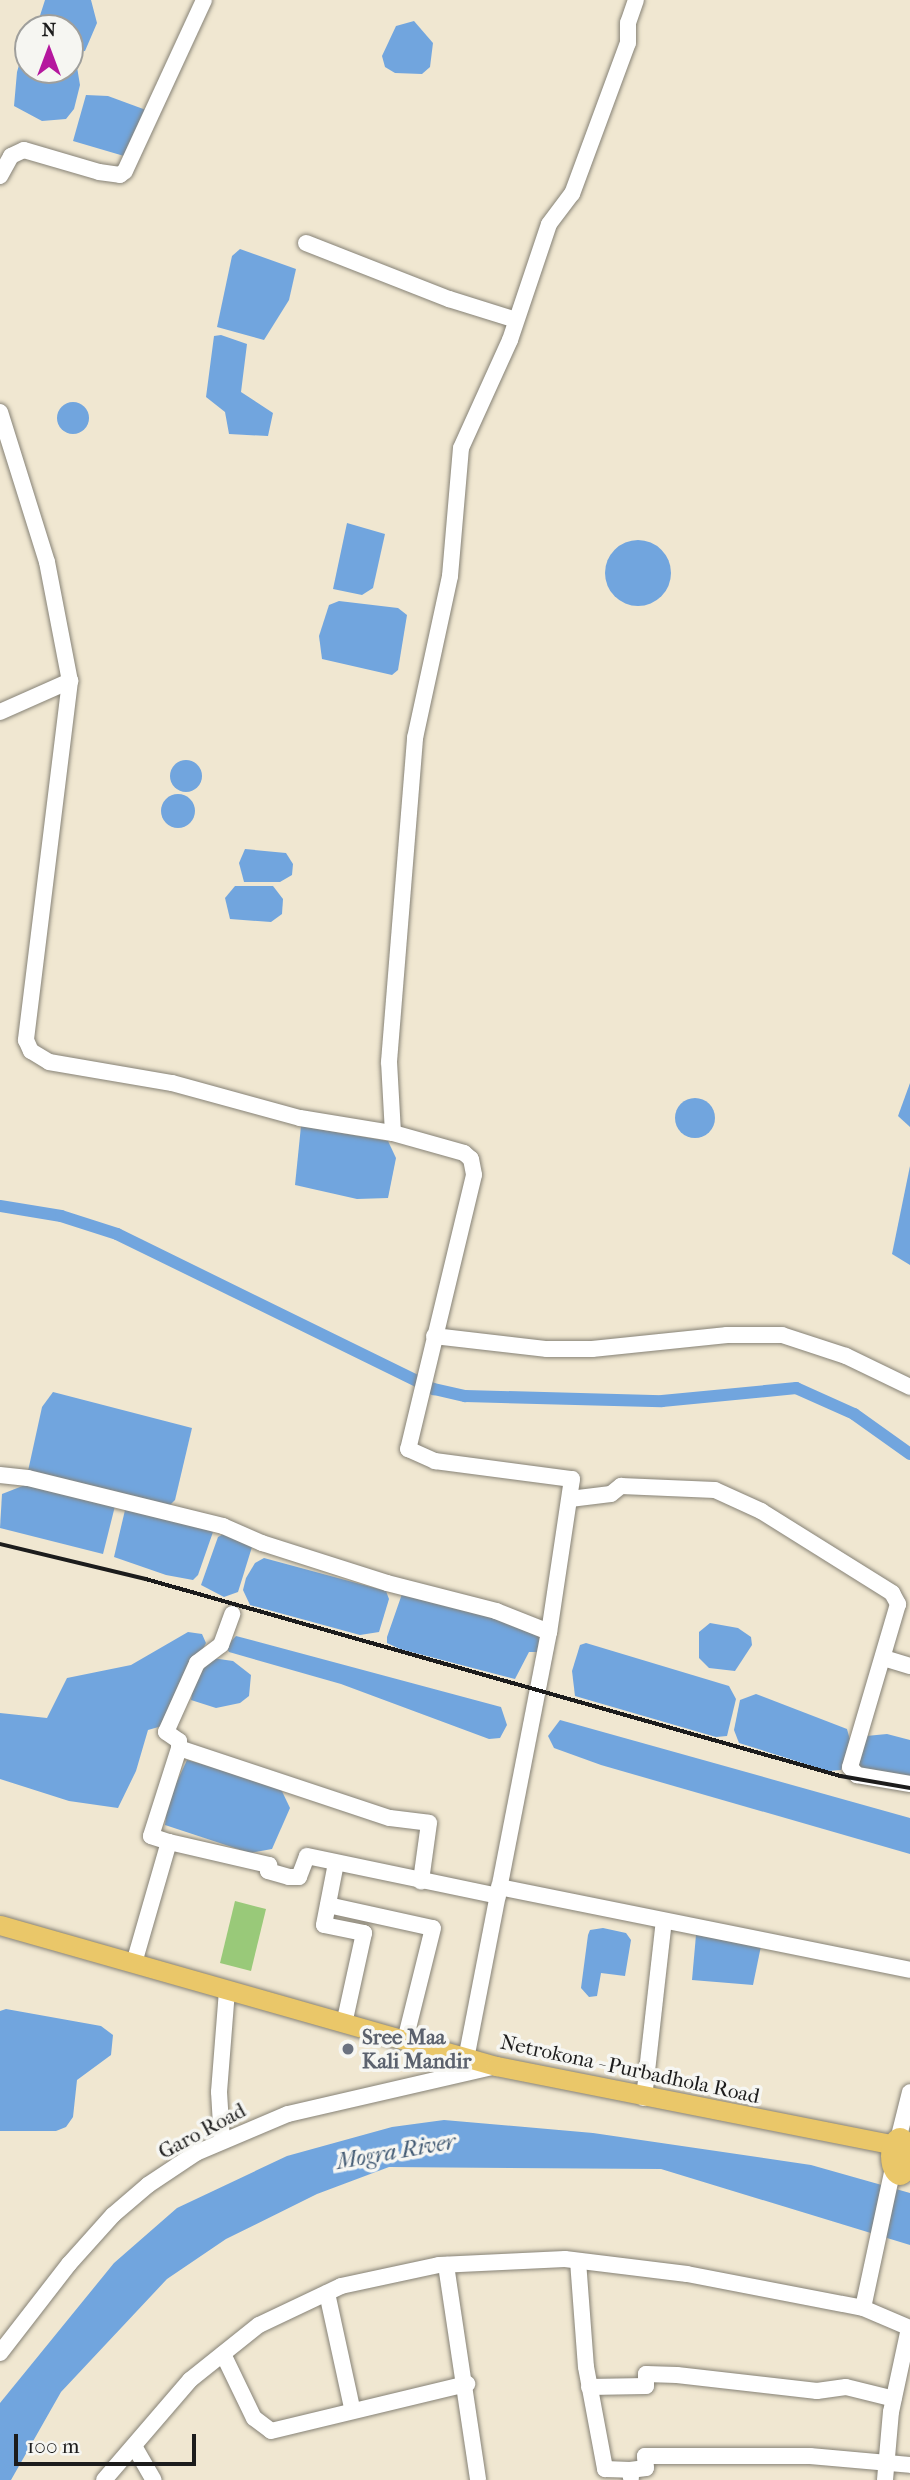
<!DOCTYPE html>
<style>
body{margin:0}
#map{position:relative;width:910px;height:2480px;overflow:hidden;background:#f0e7d1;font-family:"IM FELL French Canon",serif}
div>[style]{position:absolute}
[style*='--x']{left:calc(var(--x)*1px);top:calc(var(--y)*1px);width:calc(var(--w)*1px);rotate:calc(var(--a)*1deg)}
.green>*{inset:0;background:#99c979}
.water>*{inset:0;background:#71a5de}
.round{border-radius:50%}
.canal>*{height:12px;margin:-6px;padding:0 6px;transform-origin:6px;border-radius:6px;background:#71a5de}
.roads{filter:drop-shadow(0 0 2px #868276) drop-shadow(0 0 2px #868276)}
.minor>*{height:16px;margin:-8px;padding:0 8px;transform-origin:8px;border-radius:8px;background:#fff}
.major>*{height:19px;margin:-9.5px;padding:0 9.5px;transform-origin:9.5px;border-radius:9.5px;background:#eac769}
.major>.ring{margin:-9.5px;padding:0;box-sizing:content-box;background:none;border:19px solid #eac769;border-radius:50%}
.rail>*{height:3.5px;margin:-1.75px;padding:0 1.75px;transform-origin:1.75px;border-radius:1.75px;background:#1c1c1c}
.dots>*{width:19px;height:19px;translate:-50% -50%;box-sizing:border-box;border:4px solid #f6f6f2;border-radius:50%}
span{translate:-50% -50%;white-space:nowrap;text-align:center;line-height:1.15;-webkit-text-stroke:7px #f6f6f2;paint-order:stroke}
.worship-label{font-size:21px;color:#5b616d;font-weight:700}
.left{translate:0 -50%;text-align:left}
.street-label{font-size:21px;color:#1c1c1c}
.water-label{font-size:23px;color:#425a73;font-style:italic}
.north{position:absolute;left:14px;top:14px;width:70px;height:70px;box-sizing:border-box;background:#f6f6f2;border:2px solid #9f9f9c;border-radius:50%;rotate:0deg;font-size:19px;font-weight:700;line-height:28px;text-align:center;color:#1c1c1c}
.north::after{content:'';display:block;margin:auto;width:24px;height:32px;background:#b5179e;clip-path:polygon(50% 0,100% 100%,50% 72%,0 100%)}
.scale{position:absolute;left:14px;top:2434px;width:182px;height:32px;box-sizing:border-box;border:4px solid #1c1c1c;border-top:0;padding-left:9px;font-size:21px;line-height:24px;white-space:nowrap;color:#1c1c1c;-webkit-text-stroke:5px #f6f6f2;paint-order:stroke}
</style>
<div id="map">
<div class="green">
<i style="clip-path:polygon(235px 1901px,266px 1909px,251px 1971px,220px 1963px)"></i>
</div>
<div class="water">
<i style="clip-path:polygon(45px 0,91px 0,97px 23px,85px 51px,70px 52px,70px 28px,36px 28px)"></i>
<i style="clip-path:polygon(414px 21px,433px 43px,430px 67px,422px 74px,395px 73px,385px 67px,382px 56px,396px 26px)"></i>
<i style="clip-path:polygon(28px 54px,28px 70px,70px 70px,70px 63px,77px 67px,80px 85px,74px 109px,66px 119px,42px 121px,14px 106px,17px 72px,21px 58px)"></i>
<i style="clip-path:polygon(86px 95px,108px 96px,146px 110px,124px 156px,73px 141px)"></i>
<i style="clip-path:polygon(240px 249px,296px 269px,289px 300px,264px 340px,217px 327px,232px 256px)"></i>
<i style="clip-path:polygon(221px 335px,247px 344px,241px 392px,273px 413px,268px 436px,229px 434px,225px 412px,206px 397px,214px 336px)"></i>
<i class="round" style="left:57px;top:402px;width:32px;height:32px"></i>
<i style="clip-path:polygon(347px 523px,385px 534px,373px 588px,362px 595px,333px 589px)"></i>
<i class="round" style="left:605px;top:540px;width:66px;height:66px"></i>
<i style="clip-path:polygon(339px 601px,398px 608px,407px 615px,398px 670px,392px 675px,322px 659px,319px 636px,329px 605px)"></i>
<i class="round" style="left:170px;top:760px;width:32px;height:32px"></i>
<i class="round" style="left:161px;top:794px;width:34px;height:34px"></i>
<i style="clip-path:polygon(245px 849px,286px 853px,293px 864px,292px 875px,280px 882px,244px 882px,239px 863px)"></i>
<i style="clip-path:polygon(235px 886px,273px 886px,283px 899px,282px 914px,271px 922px,230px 919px,225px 898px)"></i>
<i style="clip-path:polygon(910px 1083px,910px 1127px,898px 1116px)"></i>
<i class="round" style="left:675px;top:1098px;width:40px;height:40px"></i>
<i style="clip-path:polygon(301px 1126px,388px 1141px,396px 1158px,388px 1198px,357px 1199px,295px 1185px)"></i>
<i style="clip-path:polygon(910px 1166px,910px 1265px,892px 1254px)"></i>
<i style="clip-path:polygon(53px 1392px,192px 1428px,175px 1500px,169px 1506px,28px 1471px,42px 1407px)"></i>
<i style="clip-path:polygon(25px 1485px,115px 1506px,103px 1554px,0 1528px,2px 1494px)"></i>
<i style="clip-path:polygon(125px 1510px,201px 1525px,213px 1532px,198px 1575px,193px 1580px,166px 1575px,114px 1557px)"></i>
<i style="clip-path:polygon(227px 1532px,252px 1547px,238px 1592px,224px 1597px,201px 1585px,218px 1537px)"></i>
<i style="clip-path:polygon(264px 1558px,386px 1591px,389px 1599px,379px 1632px,360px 1635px,250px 1605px,243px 1590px,246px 1578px,255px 1563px)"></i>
<i style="clip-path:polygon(402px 1594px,455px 1606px,542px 1634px,540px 1652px,529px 1652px,515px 1679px,400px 1649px,387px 1643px,387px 1637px)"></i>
<i style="clip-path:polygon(710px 1623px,738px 1628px,751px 1637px,752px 1645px,735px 1671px,709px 1668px,699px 1658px,699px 1632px)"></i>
<i style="clip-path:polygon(188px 1632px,202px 1634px,206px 1643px,162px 1726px,148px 1730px,136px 1771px,118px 1808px,69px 1801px,0 1779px,0 1713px,47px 1718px,67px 1678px,131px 1665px)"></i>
<i style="clip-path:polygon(236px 1636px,501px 1707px,507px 1725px,500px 1738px,489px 1739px,341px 1684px,229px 1652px,226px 1647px)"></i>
<i style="clip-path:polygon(586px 1643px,729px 1686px,736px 1699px,727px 1736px,716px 1737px,575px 1696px,572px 1671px,580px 1645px)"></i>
<i style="clip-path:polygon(212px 1658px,233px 1661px,251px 1675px,249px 1696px,240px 1703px,216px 1708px,191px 1700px,195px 1675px)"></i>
<i style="clip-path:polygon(756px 1694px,847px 1729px,850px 1740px,841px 1770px,828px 1771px,739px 1743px,734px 1730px,740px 1700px)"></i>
<i style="clip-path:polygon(560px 1720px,910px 1818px,910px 1854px,601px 1765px,554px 1748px,548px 1736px)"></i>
<i style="clip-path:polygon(887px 1734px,910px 1740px,910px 1782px,863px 1774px,858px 1764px,866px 1736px)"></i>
<i style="clip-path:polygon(187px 1760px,279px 1785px,290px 1808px,272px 1849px,250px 1853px,165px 1825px,168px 1801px)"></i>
<i style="clip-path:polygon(603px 1928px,626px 1933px,631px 1940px,625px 1976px,601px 1973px,597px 1996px,589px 1997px,581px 1988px,588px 1935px,590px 1930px)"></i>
<i style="clip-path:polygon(696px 1935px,761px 1946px,753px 1985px,692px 1980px)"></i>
<i style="clip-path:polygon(6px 2009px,101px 2026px,113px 2035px,111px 2055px,77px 2080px,73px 2117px,66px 2127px,56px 2131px,0 2131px,0 2011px)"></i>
<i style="clip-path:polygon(444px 2120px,593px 2133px,811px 2165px,910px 2193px,910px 2245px,661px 2169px,389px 2167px,317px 2194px,226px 2239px,167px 2279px,61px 2392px,11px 2480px,0 2480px,0 2403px,114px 2263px,177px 2208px,287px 2156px,392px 2127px)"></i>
</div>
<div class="canal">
<i style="--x:0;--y:1206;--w:62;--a:9.3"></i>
<i style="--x:61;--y:1216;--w:59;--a:17.8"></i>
<i style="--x:117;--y:1234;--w:353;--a:26.1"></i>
<i style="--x:434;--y:1389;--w:32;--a:13"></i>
<i style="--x:465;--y:1396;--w:197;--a:1.5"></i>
<i style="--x:662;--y:1401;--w:135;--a:-5.5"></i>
<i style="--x:796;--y:1388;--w:64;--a:24.1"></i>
<i style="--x:854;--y:1414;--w:69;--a:35.5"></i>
</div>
<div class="roads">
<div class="minor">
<i style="--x:0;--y:176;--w:23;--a:-61"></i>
<i style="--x:11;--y:156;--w:14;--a:-25"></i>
<i style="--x:24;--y:150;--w:78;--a:16.3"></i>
<i style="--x:99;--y:172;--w:21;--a:8"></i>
<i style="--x:120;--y:175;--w:6;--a:-39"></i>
<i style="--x:125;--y:171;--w:188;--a:-65.2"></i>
<i style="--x:306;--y:243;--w:154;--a:21.4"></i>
<i style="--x:449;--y:299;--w:70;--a:17.4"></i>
<i style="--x:0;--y:412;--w:157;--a:72.6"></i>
<i style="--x:47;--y:562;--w:121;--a:79.1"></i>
<i style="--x:70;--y:681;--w:362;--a:97"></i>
<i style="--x:26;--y:1040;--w:12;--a:66"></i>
<i style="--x:31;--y:1051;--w:21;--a:31"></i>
<i style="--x:49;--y:1062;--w:125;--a:9.7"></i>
<i style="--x:172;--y:1083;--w:133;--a:15.3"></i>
<i style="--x:300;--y:1118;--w:94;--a:9.2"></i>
<i style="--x:393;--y:1133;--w:74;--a:15.7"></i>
<i style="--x:464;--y:1153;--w:9;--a:41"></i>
<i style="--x:471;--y:1159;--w:16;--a:79"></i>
<i style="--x:474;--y:1175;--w:282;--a:103.5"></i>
<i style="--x:408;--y:1449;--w:30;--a:24"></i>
<i style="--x:435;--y:1461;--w:138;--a:7.5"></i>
<i style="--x:572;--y:1479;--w:155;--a:98.5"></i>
<i style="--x:549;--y:1632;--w:431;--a:101"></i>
<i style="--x:0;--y:712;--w:77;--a:-23.9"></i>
<i style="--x:393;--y:1133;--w:71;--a:-93.2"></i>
<i style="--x:389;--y:1062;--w:325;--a:-85.4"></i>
<i style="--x:415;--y:738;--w:166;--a:-77.8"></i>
<i style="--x:450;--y:576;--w:128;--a:-85.1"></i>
<i style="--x:461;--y:448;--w:119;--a:-65.6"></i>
<i style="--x:510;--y:340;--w:122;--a:-71.4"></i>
<i style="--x:549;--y:224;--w:38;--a:-53"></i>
<i style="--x:572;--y:194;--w:161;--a:-69.7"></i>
<i style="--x:628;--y:43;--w:20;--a:-90"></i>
<i style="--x:628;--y:23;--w:24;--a:-71"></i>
<i style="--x:434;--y:1336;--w:114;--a:6.6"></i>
<i style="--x:547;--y:1349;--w:45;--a:0"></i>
<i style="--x:592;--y:1349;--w:136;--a:-5.9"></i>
<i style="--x:727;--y:1335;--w:55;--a:0"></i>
<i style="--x:782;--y:1335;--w:67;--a:18.2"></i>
<i style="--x:846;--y:1356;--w:71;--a:25.8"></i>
<i style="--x:0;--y:1475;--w:28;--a:6"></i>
<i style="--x:28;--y:1478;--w:201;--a:13.8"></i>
<i style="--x:223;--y:1526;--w:43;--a:23.6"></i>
<i style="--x:262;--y:1543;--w:131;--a:17.7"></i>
<i style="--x:387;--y:1583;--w:113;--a:14.4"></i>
<i style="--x:496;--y:1611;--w:57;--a:21.6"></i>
<i style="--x:570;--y:1499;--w:41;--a:-7"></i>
<i style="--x:611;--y:1494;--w:13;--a:-39"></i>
<i style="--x:621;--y:1486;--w:94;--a:2.4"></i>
<i style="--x:715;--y:1490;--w:51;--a:24.5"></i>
<i style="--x:761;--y:1511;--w:155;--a:32"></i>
<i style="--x:892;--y:1593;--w:13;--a:61"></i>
<i style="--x:898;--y:1604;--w:170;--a:106.4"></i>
<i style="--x:850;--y:1767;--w:11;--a:49"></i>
<i style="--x:857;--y:1775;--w:54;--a:9.6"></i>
<i style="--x:887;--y:1659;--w:24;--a:17"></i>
<i style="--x:179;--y:1748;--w:222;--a:18.4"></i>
<i style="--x:390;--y:1818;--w:39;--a:7"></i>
<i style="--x:429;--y:1823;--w:59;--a:97.9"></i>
<i style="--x:169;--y:1842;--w:19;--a:-162"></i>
<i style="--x:151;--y:1836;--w:92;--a:-72.3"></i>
<i style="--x:179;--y:1748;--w:7;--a:-90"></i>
<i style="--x:179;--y:1741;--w:16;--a:-145"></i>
<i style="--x:166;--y:1732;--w:76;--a:-65.8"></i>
<i style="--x:197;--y:1663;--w:30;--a:-37"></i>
<i style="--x:221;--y:1645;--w:33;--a:-70"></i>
<i style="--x:336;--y:1863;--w:63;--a:101"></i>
<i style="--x:324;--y:1925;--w:41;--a:11.3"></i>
<i style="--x:364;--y:1933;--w:93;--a:102.4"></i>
<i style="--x:499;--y:1887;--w:419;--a:11.4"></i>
<i style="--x:328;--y:1905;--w:107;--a:12.4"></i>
<i style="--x:433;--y:1928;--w:115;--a:104"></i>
<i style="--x:134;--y:1963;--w:126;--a:-73.9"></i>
<i style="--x:169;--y:1842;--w:103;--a:13"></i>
<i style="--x:269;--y:1865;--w:6;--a:99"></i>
<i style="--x:268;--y:1871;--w:22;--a:16"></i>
<i style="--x:289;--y:1877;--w:10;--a:0"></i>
<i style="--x:299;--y:1877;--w:22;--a:-69"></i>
<i style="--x:307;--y:1856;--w:195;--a:11.8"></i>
<i style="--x:644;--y:2098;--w:178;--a:-83.6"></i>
<i style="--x:899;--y:2136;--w:45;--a:-76"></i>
<i style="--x:222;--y:2141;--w:49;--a:-93.5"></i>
<i style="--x:219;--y:2092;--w:102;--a:-85.5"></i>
<i style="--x:896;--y:2154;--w:157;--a:102.1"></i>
<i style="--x:863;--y:2308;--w:51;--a:23.1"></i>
<i style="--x:578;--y:2261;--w:106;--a:85.7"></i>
<i style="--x:586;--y:2367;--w:104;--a:79.4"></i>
<i style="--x:605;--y:2469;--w:25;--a:2"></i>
<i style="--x:630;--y:2470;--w:8;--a:83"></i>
<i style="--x:446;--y:2265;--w:217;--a:81.5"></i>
<i style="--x:327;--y:2293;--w:118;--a:77.7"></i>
<i style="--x:0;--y:2353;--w:113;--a:-52.2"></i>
<i style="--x:69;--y:2264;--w:66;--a:-48.1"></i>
<i style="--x:113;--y:2215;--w:46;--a:-40.6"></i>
<i style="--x:148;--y:2185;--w:58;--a:-33.7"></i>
<i style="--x:196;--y:2153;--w:100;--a:-23"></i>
<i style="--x:288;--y:2114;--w:213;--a:-13"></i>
<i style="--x:223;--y:2354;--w:71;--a:64.2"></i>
<i style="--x:254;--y:2418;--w:21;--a:37"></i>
<i style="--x:271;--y:2431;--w:202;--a:-13.5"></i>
<i style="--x:589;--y:2387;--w:57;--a:-1"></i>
<i style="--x:646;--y:2386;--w:12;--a:-90"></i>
<i style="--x:646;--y:2374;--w:31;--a:2"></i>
<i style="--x:677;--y:2375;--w:141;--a:6.5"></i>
<i style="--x:817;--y:2391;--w:29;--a:-8"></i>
<i style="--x:846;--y:2387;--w:49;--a:14"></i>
<i style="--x:134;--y:2446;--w:39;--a:60"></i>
<i style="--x:630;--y:2470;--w:16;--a:-7"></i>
<i style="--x:646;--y:2468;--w:12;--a:-95"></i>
<i style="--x:645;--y:2456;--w:165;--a:0"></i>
<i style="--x:810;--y:2456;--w:100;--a:5.1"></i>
<i style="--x:104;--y:2480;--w:132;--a:-49.3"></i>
<i style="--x:190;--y:2380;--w:88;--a:-38.6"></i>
<i style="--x:259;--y:2325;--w:91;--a:-25.4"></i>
<i style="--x:341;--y:2286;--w:100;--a:-12.1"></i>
<i style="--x:439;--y:2265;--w:126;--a:-2.7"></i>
<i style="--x:565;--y:2259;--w:123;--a:7"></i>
<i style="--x:687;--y:2274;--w:179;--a:10.9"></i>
<i style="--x:885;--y:2480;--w:68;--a:-85"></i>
<i style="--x:891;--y:2412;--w:86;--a:-77.9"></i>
</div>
<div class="major">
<i style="--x:0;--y:1925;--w:516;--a:15.87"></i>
<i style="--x:496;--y:2066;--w:402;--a:11.2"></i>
<i class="ring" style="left:890px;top:2137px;width:-1px;height:-1px"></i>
</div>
</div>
<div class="rail">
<i style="--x:0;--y:1544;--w:150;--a:13.5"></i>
<i style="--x:146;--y:1579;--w:722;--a:15.83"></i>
<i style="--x:841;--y:1776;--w:70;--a:9.9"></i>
</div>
<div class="dots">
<i style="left:348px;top:2049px;background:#6b7280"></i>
</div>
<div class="worship-label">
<span class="left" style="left:362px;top:2049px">Sree Maa<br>Kali Mandir</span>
</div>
<div class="street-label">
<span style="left:630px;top:2069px;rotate:12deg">Netrokona - Purbadhola Road</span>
<span style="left:202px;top:2131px;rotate:-28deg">Garo Road</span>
</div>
<div class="water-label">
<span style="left:396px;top:2152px;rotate:-10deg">Mogra River</span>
</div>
<div class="north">N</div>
<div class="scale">100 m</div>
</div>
